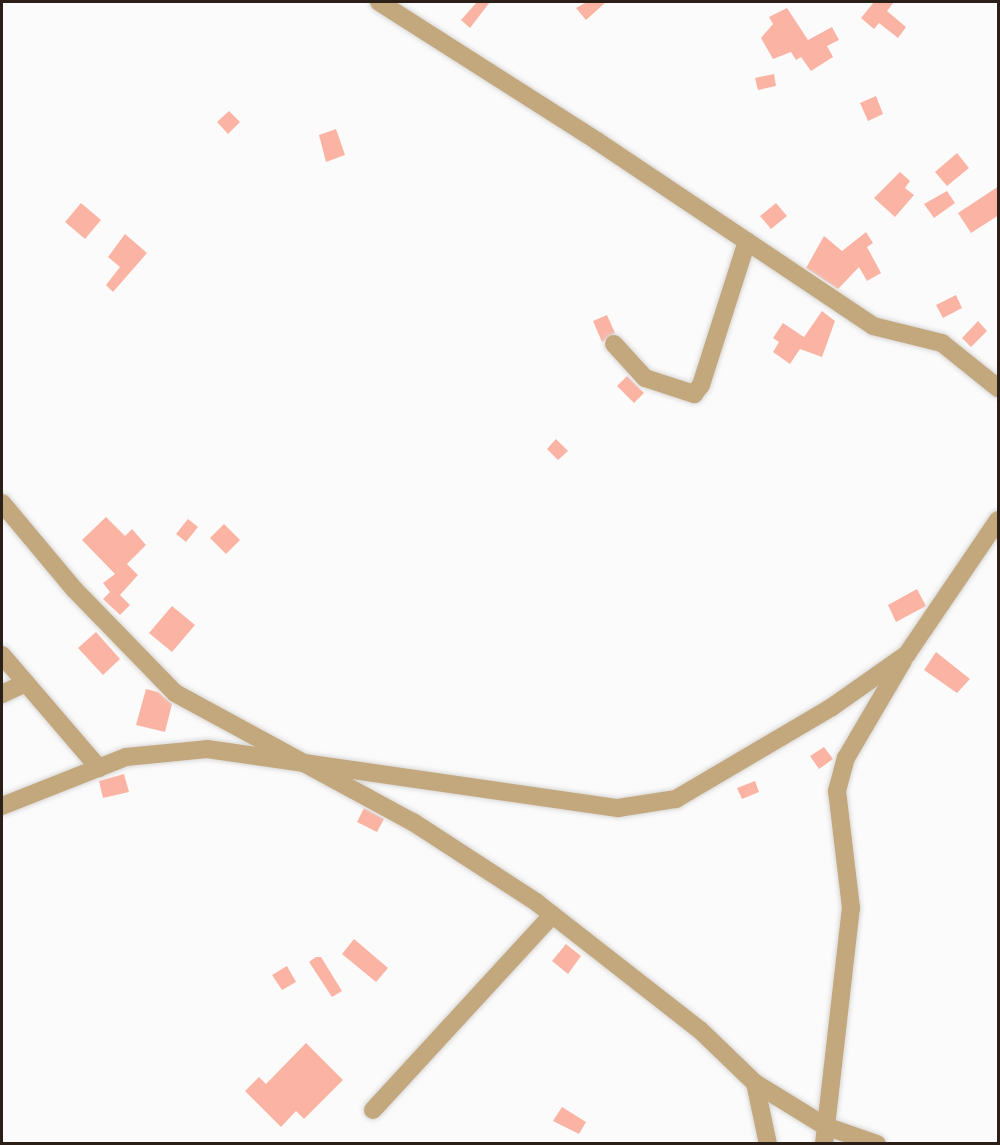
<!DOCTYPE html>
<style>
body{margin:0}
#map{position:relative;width:1000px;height:1145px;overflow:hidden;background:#fbfbfb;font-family:Lato,sans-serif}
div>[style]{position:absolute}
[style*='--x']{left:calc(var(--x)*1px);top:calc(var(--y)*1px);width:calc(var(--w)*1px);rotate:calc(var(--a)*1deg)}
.building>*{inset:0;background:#fbb4a3}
.roads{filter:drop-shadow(0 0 2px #dad8d7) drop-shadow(0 0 2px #dad8d7)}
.minor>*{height:18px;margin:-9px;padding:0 9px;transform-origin:9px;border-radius:9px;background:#c3a87d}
span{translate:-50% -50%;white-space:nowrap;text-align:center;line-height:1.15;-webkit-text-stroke:5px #fff;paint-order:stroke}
.frame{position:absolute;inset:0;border:3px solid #2b1f17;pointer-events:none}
</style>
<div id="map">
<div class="building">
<i style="clip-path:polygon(477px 2px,490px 2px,470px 28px,461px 20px)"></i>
<i style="clip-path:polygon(587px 2px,606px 2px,586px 20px,576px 8px)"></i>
<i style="clip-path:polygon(874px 2px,894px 2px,887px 11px,906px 27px,898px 38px,879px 23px,874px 29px,861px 18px)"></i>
<i style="clip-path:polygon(787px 8px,808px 40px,832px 27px,839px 40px,827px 46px,833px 57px,811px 71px,801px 57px,796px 60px,791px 52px,773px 59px,761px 38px,773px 24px,769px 17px)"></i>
<i style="clip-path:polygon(774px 74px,776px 86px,758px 90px,755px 78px)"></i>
<i style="clip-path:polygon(876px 96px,883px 114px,868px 121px,860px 103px)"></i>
<i style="clip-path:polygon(229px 111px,240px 122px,228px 134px,217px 122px)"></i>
<i style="clip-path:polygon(336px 129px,345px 155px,326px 162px,319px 135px)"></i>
<i style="clip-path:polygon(957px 153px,969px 168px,947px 186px,935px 172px)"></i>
<i style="clip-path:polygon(900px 172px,910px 181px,905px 188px,914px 195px,895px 217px,874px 198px)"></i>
<i style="clip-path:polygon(999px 186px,999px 215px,971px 233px,958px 213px)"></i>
<i style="clip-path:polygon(947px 191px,955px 203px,934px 218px,924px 204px)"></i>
<i style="clip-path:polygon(81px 203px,101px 220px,85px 239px,65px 222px)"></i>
<i style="clip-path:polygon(776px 203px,787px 216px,771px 229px,760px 216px)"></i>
<i style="clip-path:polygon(866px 232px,873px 243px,867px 247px,881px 273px,867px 281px,859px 267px,838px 289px,806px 268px,824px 236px,842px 251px)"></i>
<i style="clip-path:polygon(125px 234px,147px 253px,113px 292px,106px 285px,120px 267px,108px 257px)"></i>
<i style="clip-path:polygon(956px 295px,962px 308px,943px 318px,936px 305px)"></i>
<i style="clip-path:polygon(822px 311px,835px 321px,822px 357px,800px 349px,790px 364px,773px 352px,779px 342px,773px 338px,783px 323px,804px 337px)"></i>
<i style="clip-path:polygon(607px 315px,615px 333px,602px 342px,593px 321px)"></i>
<i style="clip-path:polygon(978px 321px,987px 331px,971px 347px,962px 338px)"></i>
<i style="clip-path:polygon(627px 376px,644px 393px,634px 403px,617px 386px)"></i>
<i style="clip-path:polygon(556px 439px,568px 451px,558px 460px,547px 449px)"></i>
<i style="clip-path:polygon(106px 517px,125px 536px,132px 529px,146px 545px,127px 564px,138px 575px,120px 595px,130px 605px,120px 615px,103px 599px,110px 592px,103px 583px,115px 574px,82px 540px)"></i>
<i style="clip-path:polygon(188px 519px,198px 527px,186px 542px,176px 534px)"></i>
<i style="clip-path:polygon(224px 524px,240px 540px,226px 554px,210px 538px)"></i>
<i style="clip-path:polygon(917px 589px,926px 606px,896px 622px,888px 605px)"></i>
<i style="clip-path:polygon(172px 606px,195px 625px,172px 652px,149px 633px)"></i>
<i style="clip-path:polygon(96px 632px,120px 659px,103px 675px,78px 648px)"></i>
<i style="clip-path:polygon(936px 652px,970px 679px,957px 693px,924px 670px)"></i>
<i style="clip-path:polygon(146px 689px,158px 692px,172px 704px,165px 732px,136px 725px)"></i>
<i style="clip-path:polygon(824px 747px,833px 759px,819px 769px,810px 756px)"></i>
<i style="clip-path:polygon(124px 774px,129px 792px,103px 798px,99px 781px)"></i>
<i style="clip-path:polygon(755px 781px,759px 792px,742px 799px,737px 788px)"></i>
<i style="clip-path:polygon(364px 808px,384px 819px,377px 832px,357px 822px)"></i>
<i style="clip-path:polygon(354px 939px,388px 968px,376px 982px,342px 954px)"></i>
<i style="clip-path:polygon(566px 944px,581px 956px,568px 974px,552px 961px)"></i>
<i style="clip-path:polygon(316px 957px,321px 957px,342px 991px,332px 997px,309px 962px)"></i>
<i style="clip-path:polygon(287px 966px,296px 982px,282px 990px,272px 975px)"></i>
<i style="clip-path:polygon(306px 1043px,343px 1080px,304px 1119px,296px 1111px,281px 1127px,245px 1091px,259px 1077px,266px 1084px)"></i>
<i style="clip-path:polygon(562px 1107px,586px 1122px,579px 1134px,553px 1121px)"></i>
</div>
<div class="roads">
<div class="minor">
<i style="--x:379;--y:2;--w:259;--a:32.5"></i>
<i style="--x:597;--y:141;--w:332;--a:33.8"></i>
<i style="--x:873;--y:326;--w:71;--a:13.8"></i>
<i style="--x:942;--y:343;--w:72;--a:38.8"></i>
<i style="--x:614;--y:344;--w:46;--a:47.6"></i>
<i style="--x:645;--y:378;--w:52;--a:18.1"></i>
<i style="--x:694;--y:394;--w:11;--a:-52"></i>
<i style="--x:701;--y:385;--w:151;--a:-72.3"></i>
<i style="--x:2;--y:503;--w:112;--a:50.1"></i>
<i style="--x:74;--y:589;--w:145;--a:45.8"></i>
<i style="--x:175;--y:693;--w:271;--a:28.5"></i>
<i style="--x:413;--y:822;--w:147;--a:33"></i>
<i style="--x:536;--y:902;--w:208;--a:38"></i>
<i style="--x:700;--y:1030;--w:76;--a:43.9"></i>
<i style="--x:755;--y:1083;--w:82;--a:31.6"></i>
<i style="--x:825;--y:1126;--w:55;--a:19.1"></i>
<i style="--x:2;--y:655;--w:149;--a:49.4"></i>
<i style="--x:2;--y:694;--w:26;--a:-25"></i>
<i style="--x:2;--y:806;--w:133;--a:-21.6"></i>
<i style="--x:126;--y:757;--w:81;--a:-5.6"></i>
<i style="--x:207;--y:749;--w:415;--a:8.2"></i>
<i style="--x:618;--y:808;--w:59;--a:-8.8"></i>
<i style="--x:676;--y:799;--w:181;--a:-30.5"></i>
<i style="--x:832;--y:707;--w:92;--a:-35.2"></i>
<i style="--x:907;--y:654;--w:162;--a:-55.8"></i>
<i style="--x:755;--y:1083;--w:62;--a:78"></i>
<i style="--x:373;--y:1110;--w:265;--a:-47.4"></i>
<i style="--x:824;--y:1144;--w:238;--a:-83.5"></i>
<i style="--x:851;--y:908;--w:118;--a:-96.8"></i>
<i style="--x:837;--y:791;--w:34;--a:-75"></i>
<i style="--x:846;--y:758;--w:113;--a:-59.6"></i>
</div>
</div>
<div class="frame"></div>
</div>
